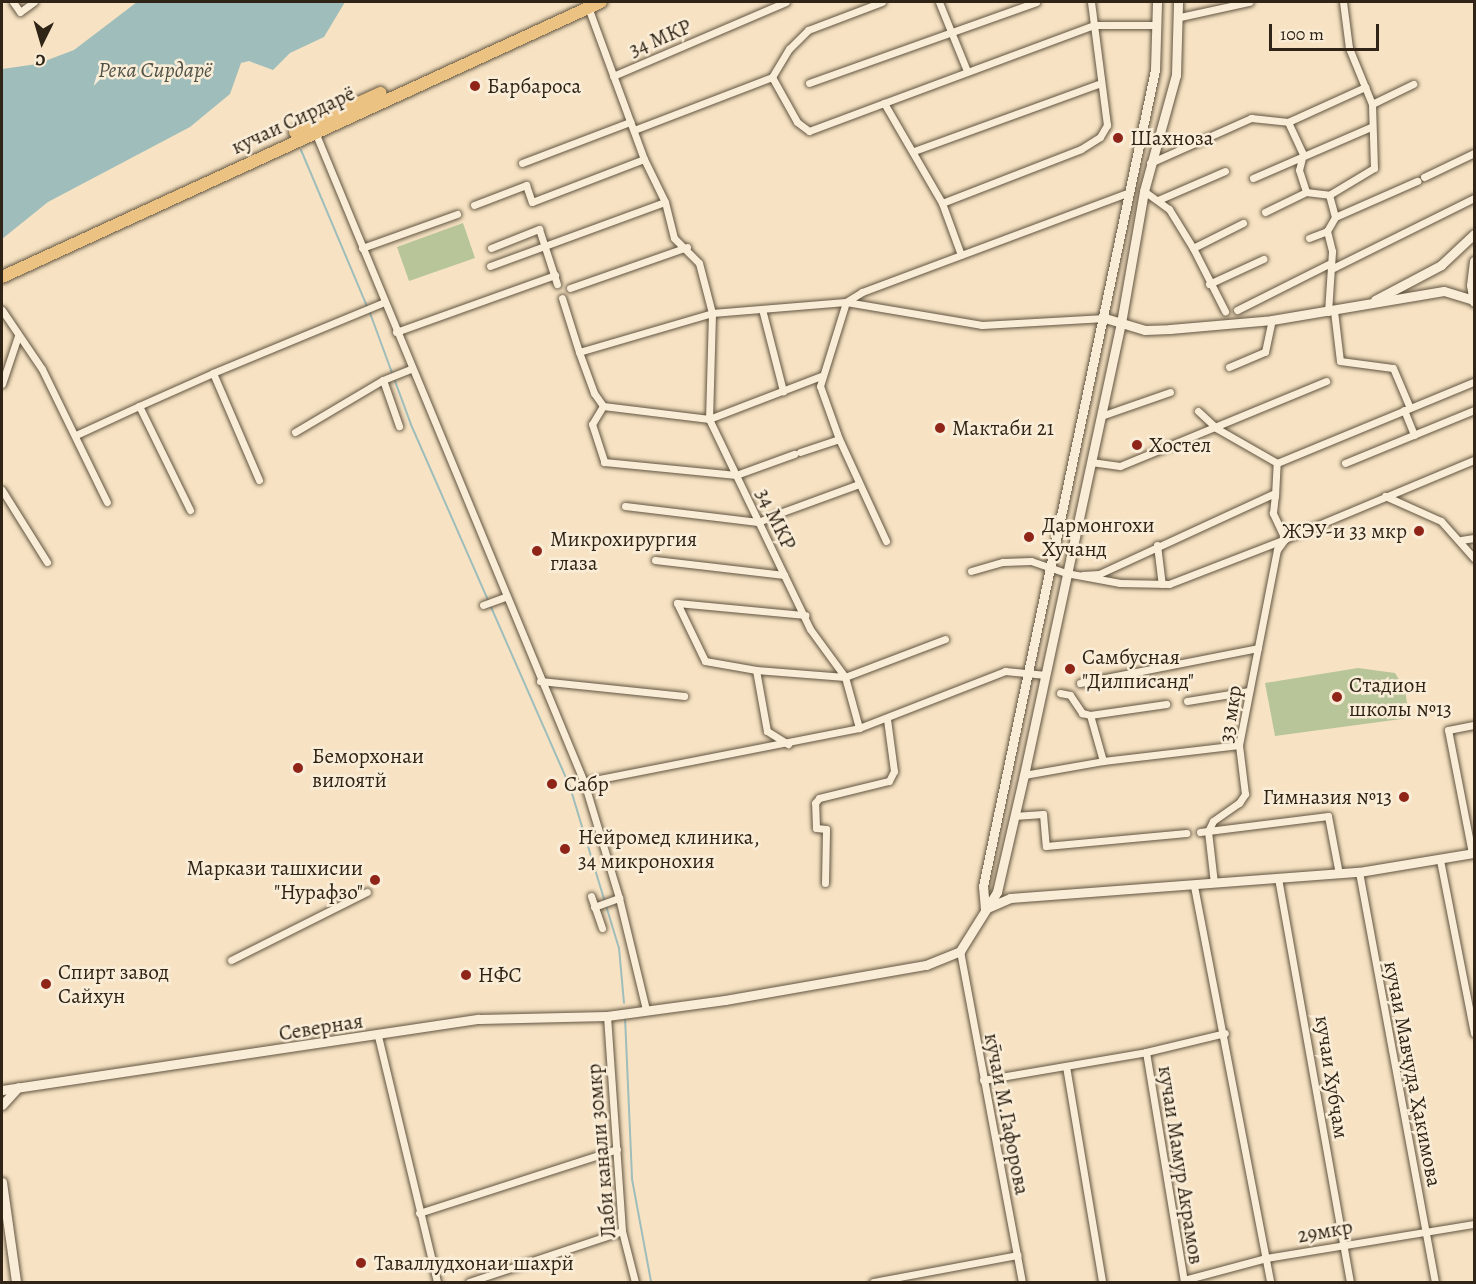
<!DOCTYPE html>
<meta charset="utf-8">
<style>
body{margin:0}
#map{position:relative;width:1476px;height:1284px;overflow:hidden;background:#f7e3c3;font-family:Alegreya,serif}
div>[style]{position:absolute}
[style*='--x']{left:calc(var(--x)*1px);top:calc(var(--y)*1px);width:calc(var(--w)*1px);rotate:calc(var(--a)*1deg)}
.green>*{inset:0;background:#b7c599}
.water>*{inset:0;background:#9fbdbb}
.stream>*{height:2px;margin:-1px;padding:0 1px;transform-origin:1px;border-radius:1px;background:#9fbdbb}
.roads{filter:drop-shadow(0 0 2px #615440) drop-shadow(0 0 2px #615440)}
.street>*{height:7px;margin:-3.5px;padding:0 3.5px;transform-origin:3.5px;border-radius:3.5px;background:#faedd8}
.secondary>*{height:9px;margin:-4.5px;padding:0 4.5px;transform-origin:4.5px;border-radius:4.5px;background:#faedd8}
.highway>*{height:12px;margin:-6px;padding:0 6px;transform-origin:6px;border-radius:6px;background:#ecc282}
.dots>*{width:16px;height:16px;translate:-50% -50%;box-sizing:border-box;border:3px solid #faedd8;border-radius:50%}
span{translate:-50% -50%;white-space:nowrap;text-align:center;line-height:1.15;-webkit-text-stroke:5px #faedd8;paint-order:stroke}
.street-label{font-size:21px;color:#2f2415}
.poi-label{font-size:21px;color:#2f2415}
.left{translate:0 -50%;text-align:left}
.right{translate:-100% -50%;text-align:right}
.water-label{font-size:22px;color:#515247;font-style:italic}
.frame{position:absolute;inset:0;border:3px solid #2f2415;pointer-events:none}
.north{position:absolute;left:12px;top:12px;width:60px;height:60px;-webkit-text-stroke:4px #faedd8;paint-order:stroke;rotate:185deg;font-size:16px;font-weight:700;line-height:24px;text-align:center;color:#2f2415}
.north::after{content:'';display:block;margin:auto;width:21px;height:27px;background:#2f2415;clip-path:polygon(50% 0,100% 100%,50% 72%,0 100%)}
.scale{position:absolute;left:1269px;top:24px;width:110px;height:27px;box-sizing:border-box;border:3px solid #2f2415;border-top:0;padding-left:8px;font-size:18px;line-height:21px;white-space:nowrap;color:#2f2415;-webkit-text-stroke:4px #faedd8;paint-order:stroke}
</style>
<div id="map">
<div class="green">
<i style="clip-path:polygon(463px 223px,475px 258px,409px 281px,397px 247px)"></i>
<i style="clip-path:polygon(1358px 668px,1395px 673px,1405px 689px,1409px 718px,1275px 736px,1265px 683px)"></i>
</div>
<div class="water">
<i style="clip-path:polygon(137px 2px,345px 2px,324px 37px,290px 53px,273px 70px,249px 61px,241px 63px,230px 94px,190px 127px,48px 202px,2px 239px,2px 69px,37px 64px,74px 50px)"></i>
</div>
<div class="stream">
<i style="--x:301;--y:150;--w:177;--a:67.1"></i>
<i style="--x:370;--y:313;--w:121;--a:69.8"></i>
<i style="--x:412;--y:427;--w:393;--a:66.3"></i>
<i style="--x:570;--y:787;--w:168;--a:73.1"></i>
<i style="--x:619;--y:948;--w:55;--a:84.8"></i>
<i style="--x:625;--y:1017;--w:162;--a:87.5"></i>
<i style="--x:632;--y:1179;--w:105;--a:79.5"></i>
</div>
<div class="roads">
<div class="street">
<i style="--x:13;--y:2;--w:12;--a:55"></i>
<i style="--x:20;--y:12;--w:17;--a:-36"></i>
<i style="--x:939;--y:2;--w:74;--a:67.9"></i>
<i style="--x:588;--y:7;--w:162;--a:69.8"></i>
<i style="--x:644;--y:159;--w:48;--a:64"></i>
<i style="--x:665;--y:202;--w:37;--a:76"></i>
<i style="--x:674;--y:238;--w:35;--a:45"></i>
<i style="--x:699;--y:263;--w:52;--a:75.4"></i>
<i style="--x:712;--y:313;--w:134;--a:-4.7"></i>
<i style="--x:846;--y:302;--w:138;--a:9.6"></i>
<i style="--x:982;--y:325;--w:123;--a:-3.3"></i>
<i style="--x:1180;--y:17;--w:71;--a:-12.3"></i>
<i style="--x:613;--y:76;--w:188;--a:-23.2"></i>
<i style="--x:772;--y:77;--w:33;--a:-59"></i>
<i style="--x:789;--y:49;--w:27;--a:-45"></i>
<i style="--x:808;--y:30;--w:79;--a:-20.7"></i>
<i style="--x:809;--y:83;--w:241;--a:-19.6"></i>
<i style="--x:884;--y:103;--w:224;--a:-20.4"></i>
<i style="--x:1094;--y:25;--w:63;--a:0"></i>
<i style="--x:1372;--y:104;--w:46;--a:-26"></i>
<i style="--x:1288;--y:122;--w:35;--a:65"></i>
<i style="--x:1303;--y:154;--w:16;--a:104"></i>
<i style="--x:1299;--y:170;--w:23;--a:72"></i>
<i style="--x:634;--y:130;--w:148;--a:-21"></i>
<i style="--x:772;--y:77;--w:51;--a:60.9"></i>
<i style="--x:797;--y:122;--w:15;--a:37"></i>
<i style="--x:809;--y:131;--w:80;--a:-20.5"></i>
<i style="--x:884;--y:103;--w:116;--a:59.9"></i>
<i style="--x:942;--y:203;--w:55;--a:69.9"></i>
<i style="--x:315;--y:132;--w:703;--a:67.52"></i>
<i style="--x:584;--y:782;--w:121;--a:73.2"></i>
<i style="--x:619;--y:898;--w:115;--a:76.4"></i>
<i style="--x:914;--y:151;--w:199;--a:-20"></i>
<i style="--x:522;--y:163;--w:116;--a:-20.8"></i>
<i style="--x:1150;--y:163;--w:111;--a:-24"></i>
<i style="--x:1251;--y:118;--w:37;--a:6"></i>
<i style="--x:1288;--y:122;--w:85;--a:-24.4"></i>
<i style="--x:1424;--y:177;--w:55;--a:-25.6"></i>
<i style="--x:1253;--y:178;--w:129;--a:-23.4"></i>
<i style="--x:1144;--y:191;--w:31;--a:36"></i>
<i style="--x:1169;--y:209;--w:46;--a:58.4"></i>
<i style="--x:1193;--y:248;--w:56;--a:-26.6"></i>
<i style="--x:1158;--y:200;--w:73;--a:-23.4"></i>
<i style="--x:942;--y:203;--w:149;--a:-21.2"></i>
<i style="--x:1081;--y:149;--w:22;--a:-32"></i>
<i style="--x:1100;--y:137;--w:14;--a:-60"></i>
<i style="--x:1107;--y:125;--w:124;--a:-97.4"></i>
<i style="--x:474;--y:205;--w:56;--a:-21"></i>
<i style="--x:526;--y:185;--w:18;--a:71"></i>
<i style="--x:532;--y:202;--w:120;--a:-21"></i>
<i style="--x:1265;--y:212;--w:46;--a:-26"></i>
<i style="--x:1306;--y:192;--w:23;--a:7"></i>
<i style="--x:1335;--y:217;--w:90;--a:-23.7"></i>
<i style="--x:1309;--y:238;--w:19;--a:-21"></i>
<i style="--x:362;--y:248;--w:101;--a:-19.7"></i>
<i style="--x:491;--y:248;--w:52;--a:-21.6"></i>
<i style="--x:539;--y:229;--w:58;--a:71.9"></i>
<i style="--x:1193;--y:248;--w:71;--a:63.1"></i>
<i style="--x:490;--y:266;--w:186;--a:-20.1"></i>
<i style="--x:1331;--y:269;--w:160;--a:-26.4"></i>
<i style="--x:1209;--y:284;--w:60;--a:-24.8"></i>
<i style="--x:570;--y:288;--w:124;--a:-19.3"></i>
<i style="--x:562;--y:298;--w:57;--a:72.5"></i>
<i style="--x:579;--y:352;--w:139;--a:-16.3"></i>
<i style="--x:712;--y:313;--w:106;--a:91.6"></i>
<i style="--x:709;--y:419;--w:233;--a:64.3"></i>
<i style="--x:810;--y:629;--w:59;--a:53.9"></i>
<i style="--x:845;--y:677;--w:53;--a:74.6"></i>
<i style="--x:762;--y:309;--w:85;--a:75.6"></i>
<i style="--x:2;--y:310;--w:71;--a:55.9"></i>
<i style="--x:42;--y:369;--w:148;--a:64"></i>
<i style="--x:1237;--y:310;--w:105;--a:-26.6"></i>
<i style="--x:1334;--y:311;--w:50;--a:83.2"></i>
<i style="--x:1340;--y:361;--w:53;--a:7.5"></i>
<i style="--x:1393;--y:368;--w:43;--a:67"></i>
<i style="--x:1328;--y:312;--w:61;--a:-86.2"></i>
<i style="--x:1332;--y:251;--w:21;--a:-104"></i>
<i style="--x:1327;--y:231;--w:16;--a:-60"></i>
<i style="--x:1335;--y:217;--w:23;--a:-105"></i>
<i style="--x:1329;--y:195;--w:52;--a:-31"></i>
<i style="--x:1374;--y:168;--w:64;--a:-91.8"></i>
<i style="--x:1372;--y:104;--w:61;--a:-112.3"></i>
<i style="--x:1349;--y:48;--w:46;--a:-97.4"></i>
<i style="--x:396;--y:332;--w:169;--a:-19.7"></i>
<i style="--x:579;--y:352;--w:44;--a:69.9"></i>
<i style="--x:594;--y:393;--w:16;--a:55"></i>
<i style="--x:603;--y:406;--w:21;--a:121"></i>
<i style="--x:592;--y:424;--w:40;--a:72"></i>
<i style="--x:604;--y:462;--w:133;--a:5.6"></i>
<i style="--x:736;--y:475;--w:62;--a:-19.9"></i>
<i style="--x:1229;--y:367;--w:39;--a:-23"></i>
<i style="--x:1265;--y:352;--w:33;--a:-78"></i>
<i style="--x:383;--y:380;--w:49;--a:70.8"></i>
<i style="--x:2;--y:384;--w:51;--a:-71.6"></i>
<i style="--x:603;--y:406;--w:107;--a:7"></i>
<i style="--x:709;--y:419;--w:120;--a:-21"></i>
<i style="--x:1404;--y:410;--w:27;--a:68"></i>
<i style="--x:1198;--y:411;--w:25;--a:43"></i>
<i style="--x:1216;--y:428;--w:70;--a:29.8"></i>
<i style="--x:1101;--y:416;--w:73;--a:-19.2"></i>
<i style="--x:295;--y:432;--w:102;--a:-30.6"></i>
<i style="--x:383;--y:380;--w:31;--a:-22"></i>
<i style="--x:76;--y:435;--w:69;--a:-24.7"></i>
<i style="--x:800;--y:452;--w:41;--a:-18.4"></i>
<i style="--x:1091;--y:462;--w:29;--a:8"></i>
<i style="--x:1120;--y:466;--w:223;--a:-22.4"></i>
<i style="--x:1277;--y:463;--w:213;--a:-22.4"></i>
<i style="--x:1345;--y:463;--w:139;--a:-22.3"></i>
<i style="--x:259;--y:480;--w:116;--a:-113.3"></i>
<i style="--x:213;--y:373;--w:185;--a:-22.5"></i>
<i style="--x:2;--y:490;--w:85;--a:58"></i>
<i style="--x:1275;--y:496;--w:33;--a:-87"></i>
<i style="--x:1385;--y:496;--w:61;--a:24.1"></i>
<i style="--x:1441;--y:521;--w:50;--a:48.3"></i>
<i style="--x:625;--y:506;--w:134;--a:6.9"></i>
<i style="--x:758;--y:522;--w:14;--a:-21"></i>
<i style="--x:190;--y:510;--w:116;--a:-116.1"></i>
<i style="--x:139;--y:406;--w:81;--a:-24"></i>
<i style="--x:777;--y:514;--w:87;--a:-20.1"></i>
<i style="--x:1461;--y:540;--w:13;--a:-9"></i>
<i style="--x:886;--y:541;--w:112;--a:-114.7"></i>
<i style="--x:839;--y:439;--w:56;--a:-109.7"></i>
<i style="--x:820;--y:386;--w:88;--a:-72.8"></i>
<i style="--x:846;--y:302;--w:19;--a:-32"></i>
<i style="--x:862;--y:292;--w:283;--a:-20.5"></i>
<i style="--x:1157;--y:545;--w:39;--a:83"></i>
<i style="--x:655;--y:560;--w:130;--a:6.6"></i>
<i style="--x:971;--y:571;--w:33;--a:-16"></i>
<i style="--x:1003;--y:562;--w:28;--a:-2"></i>
<i style="--x:1031;--y:561;--w:37;--a:19"></i>
<i style="--x:1066;--y:573;--w:55;--a:10.5"></i>
<i style="--x:1120;--y:583;--w:49;--a:1.2"></i>
<i style="--x:1169;--y:584;--w:124;--a:-21.2"></i>
<i style="--x:1285;--y:539;--w:29;--a:-115"></i>
<i style="--x:1273;--y:513;--w:20;--a:-84"></i>
<i style="--x:1275;--y:493;--w:194;--a:155.3"></i>
<i style="--x:1099;--y:574;--w:16;--a:176"></i>
<i style="--x:677;--y:603;--w:64;--a:64.2"></i>
<i style="--x:705;--y:661;--w:52;--a:10"></i>
<i style="--x:756;--y:670;--w:62;--a:79.8"></i>
<i style="--x:767;--y:731;--w:25;--a:32"></i>
<i style="--x:677;--y:603;--w:129;--a:5.4"></i>
<i style="--x:483;--y:605;--w:23;--a:-20"></i>
<i style="--x:756;--y:670;--w:89;--a:4.5"></i>
<i style="--x:845;--y:677;--w:107;--a:-20.8"></i>
<i style="--x:540;--y:681;--w:145;--a:5.9"></i>
<i style="--x:1080;--y:683;--w:181;--a:-11.1"></i>
<i style="--x:1060;--y:693;--w:10;--a:11"></i>
<i style="--x:1070;--y:695;--w:22;--a:56"></i>
<i style="--x:1082;--y:713;--w:8;--a:14"></i>
<i style="--x:1090;--y:715;--w:77;--a:-8.2"></i>
<i style="--x:1187;--y:701;--w:63;--a:-9.2"></i>
<i style="--x:1090;--y:715;--w:48;--a:74.2"></i>
<i style="--x:1024;--y:775;--w:80;--a:-10"></i>
<i style="--x:1103;--y:761;--w:137;--a:-6.7"></i>
<i style="--x:584;--y:782;--w:280;--a:-11.1"></i>
<i style="--x:859;--y:728;--w:157;--a:-21.3"></i>
<i style="--x:1005;--y:671;--w:41;--a:5.6"></i>
<i style="--x:1014;--y:816;--w:29;--a:-4"></i>
<i style="--x:1043;--y:814;--w:32;--a:85"></i>
<i style="--x:1046;--y:846;--w:141;--a:-5.3"></i>
<i style="--x:1200;--y:832;--w:129;--a:-7.1"></i>
<i style="--x:1328;--y:816;--w:59;--a:79.3"></i>
<i style="--x:1472;--y:853;--w:125;--a:-101"></i>
<i style="--x:1448;--y:730;--w:26;--a:-11"></i>
<i style="--x:1440;--y:860;--w:176;--a:78.9"></i>
<i style="--x:1359;--y:872;--w:417;--a:79.5"></i>
<i style="--x:1278;--y:878;--w:410;--a:79.9"></i>
<i style="--x:825;--y:883;--w:54;--a:-88.9"></i>
<i style="--x:826;--y:829;--w:10;--a:-174"></i>
<i style="--x:816;--y:828;--w:25;--a:-92"></i>
<i style="--x:815;--y:803;--w:6;--a:-51"></i>
<i style="--x:819;--y:798;--w:72;--a:-13.7"></i>
<i style="--x:889;--y:781;--w:11;--a:-63"></i>
<i style="--x:894;--y:771;--w:52;--a:-97.7"></i>
<i style="--x:1214;--y:883;--w:52;--a:-96.6"></i>
<i style="--x:1208;--y:831;--w:11;--a:-63"></i>
<i style="--x:1213;--y:821;--w:32;--a:-35"></i>
<i style="--x:1239;--y:803;--w:11;--a:-56"></i>
<i style="--x:1245;--y:794;--w:49;--a:-97"></i>
<i style="--x:1239;--y:745;--w:199;--a:-79"></i>
<i style="--x:1277;--y:550;--w:14;--a:-54"></i>
<i style="--x:1285;--y:539;--w:205;--a:-22.7"></i>
<i style="--x:1194;--y:886;--w:403;--a:79.1"></i>
<i style="--x:591;--y:896;--w:34;--a:71"></i>
<i style="--x:594;--y:907;--w:27;--a:-20"></i>
<i style="--x:960;--y:951;--w:337;--a:79.4"></i>
<i style="--x:231;--y:960;--w:152;--a:-26.6"></i>
<i style="--x:607;--y:1016;--w:216;--a:86"></i>
<i style="--x:622;--y:1231;--w:53;--a:75.7"></i>
<i style="--x:378;--y:1036;--w:253;--a:76.5"></i>
<i style="--x:1146;--y:1052;--w:233;--a:80.6"></i>
<i style="--x:1066;--y:1066;--w:219;--a:80.5"></i>
<i style="--x:983;--y:1080;--w:165;--a:-9.7"></i>
<i style="--x:1146;--y:1052;--w:81;--a:-13.5"></i>
<i style="--x:419;--y:1213;--w:208;--a:-17.9"></i>
<i style="--x:1184;--y:1280;--w:85;--a:-15"></i>
<i style="--x:1266;--y:1258;--w:211;--a:-9.3"></i>
<i style="--x:469;--y:1282;--w:161;--a:-18.4"></i>
<i style="--x:873;--y:1282;--w:147;--a:-10.6"></i>
</div>
<div class="secondary">
<i style="--x:1474;--y:261;--w:24;--a:97"></i>
<i style="--x:1471;--y:285;--w:17;--a:80"></i>
<i style="--x:1375;--y:300;--w:75;--a:-27.9"></i>
<i style="--x:1441;--y:265;--w:45;--a:-43.2"></i>
<i style="--x:1105;--y:318;--w:42;--a:16.7"></i>
<i style="--x:1145;--y:330;--w:25;--a:-2"></i>
<i style="--x:1170;--y:329;--w:102;--a:-5"></i>
<i style="--x:1272;--y:320;--w:174;--a:-9.6"></i>
<i style="--x:1444;--y:291;--w:30;--a:17"></i>
<i style="--x:987;--y:908;--w:25;--a:-23"></i>
<i style="--x:1010;--y:898;--w:350;--a:-4.3"></i>
<i style="--x:1359;--y:872;--w:117;--a:-9.4"></i>
<i style="--x:985;--y:909;--w:23;--a:-95"></i>
<i style="--x:983;--y:886;--w:834;--a:-78.1"></i>
<i style="--x:1155;--y:70;--w:68;--a:-88.3"></i>
<i style="--x:2;--y:1090;--w:482;--a:-8.5"></i>
<i style="--x:479;--y:1019;--w:128;--a:-1.3"></i>
<i style="--x:607;--y:1016;--w:119;--a:-7.7"></i>
<i style="--x:725;--y:1000;--w:204;--a:-9.9"></i>
<i style="--x:926;--y:965;--w:37;--a:-22"></i>
<i style="--x:960;--y:951;--w:70;--a:-57.9"></i>
<i style="--x:997;--y:892;--w:120;--a:-77"></i>
<i style="--x:1024;--y:775;--w:462;--a:-77.9"></i>
<i style="--x:1121;--y:323;--w:134;--a:-80.1"></i>
<i style="--x:1144;--y:191;--w:120;--a:-74.6"></i>
<i style="--x:1176;--y:75;--w:73;--a:-88.4"></i>
<i style="--x:2;--y:1105;--w:24;--a:-48"></i>
<i style="--x:2;--y:1182;--w:101;--a:82"></i>
</div>
<div class="highway">
<i style="--x:295;--y:132;--w:94;--a:-24.6"></i>
<i style="--x:2;--y:277;--w:659;--a:-24.66"></i>
</div>
</div>
<div class="dots">
<i style="left:475px;top:86px;background:#8f2418"></i>
<i style="left:1118px;top:138px;background:#8f2418"></i>
<i style="left:940px;top:428px;background:#8f2418"></i>
<i style="left:1137px;top:445px;background:#8f2418"></i>
<i style="left:1419px;top:531px;background:#8f2418"></i>
<i style="left:1029px;top:537px;background:#8f2418"></i>
<i style="left:537px;top:551px;background:#8f2418"></i>
<i style="left:1070px;top:669px;background:#8f2418"></i>
<i style="left:1337px;top:697px;background:#8f2418"></i>
<i style="left:298px;top:768px;background:#8f2418"></i>
<i style="left:552px;top:784px;background:#8f2418"></i>
<i style="left:1404px;top:797px;background:#8f2418"></i>
<i style="left:565px;top:849px;background:#8f2418"></i>
<i style="left:375px;top:880px;background:#8f2418"></i>
<i style="left:466px;top:975px;background:#8f2418"></i>
<i style="left:46px;top:984px;background:#8f2418"></i>
<i style="left:361px;top:1263px;background:#8f2418"></i>
</div>
<div class="street-label">
<span style="left:660px;top:38px;rotate:-23deg">34 МКР</span>
<span style="left:293px;top:120px;rotate:-25deg">кучаи Сирдарё</span>
<span style="left:776px;top:519px;rotate:64deg">34 МКР</span>
<span style="left:1230px;top:714px;rotate:-81deg">33 мкр</span>
<span style="left:321px;top:1027px;rotate:-9deg">Северная</span>
<span style="left:1413px;top:1074px;rotate:79deg">кучаи Мавҷуда Ҳакимова</span>
<span style="left:1332px;top:1077px;rotate:81deg">кучаи Хубҷам</span>
<span style="left:1007px;top:1114px;rotate:79deg">кӯчаи М.Гафорова</span>
<span style="left:601px;top:1151px;rotate:-95deg">Лаби канали 30мкр</span>
<span style="left:1181px;top:1165px;rotate:81deg">кучаи Мамур Акрамов</span>
<span style="left:1325px;top:1231px;rotate:-10deg">29мкр</span>
</div>
<div class="poi-label">
<span class="left" style="left:487px;top:86px">Барбароса</span>
<span class="left" style="left:1130px;top:138px">Шахноза</span>
<span class="left" style="left:952px;top:428px">Мактаби 21</span>
<span class="left" style="left:1149px;top:445px">Хостел</span>
<span class="left" style="left:1042px;top:537px">Дармонгохи<br>Хучанд</span>
<span class="right" style="left:1407px;top:531px">ЖЭУ-и 33 мкр</span>
<span class="left" style="left:550px;top:551px">Микрохирургия<br>глаза</span>
<span class="left" style="left:1082px;top:669px">Самбусная<br>"Дилписанд"</span>
<span class="left" style="left:1349px;top:697px">Стадион<br>школы №13</span>
<span class="left" style="left:312px;top:768px">Беморхонаи<br>вилоятй</span>
<span class="left" style="left:564px;top:784px">Сабр</span>
<span class="right" style="left:1392px;top:797px">Гимназия №13</span>
<span class="left" style="left:578px;top:849px">Нейромед клиника,<br>34 микронохия</span>
<span class="right" style="left:363px;top:880px">Маркази ташхисии<br>"Нурафзо"</span>
<span class="left" style="left:58px;top:984px">Спирт завод<br>Сайхун</span>
<span class="left" style="left:478px;top:975px">НФС</span>
<span class="left" style="left:374px;top:1263px">Таваллудхонаи шахрй</span>
</div>
<div class="water-label">
<span style="left:155px;top:71px">Река Сирдарё</span>
</div>
<div class="frame"></div>
<div class="north">С</div>
<div class="scale">100 m</div>
</div>
